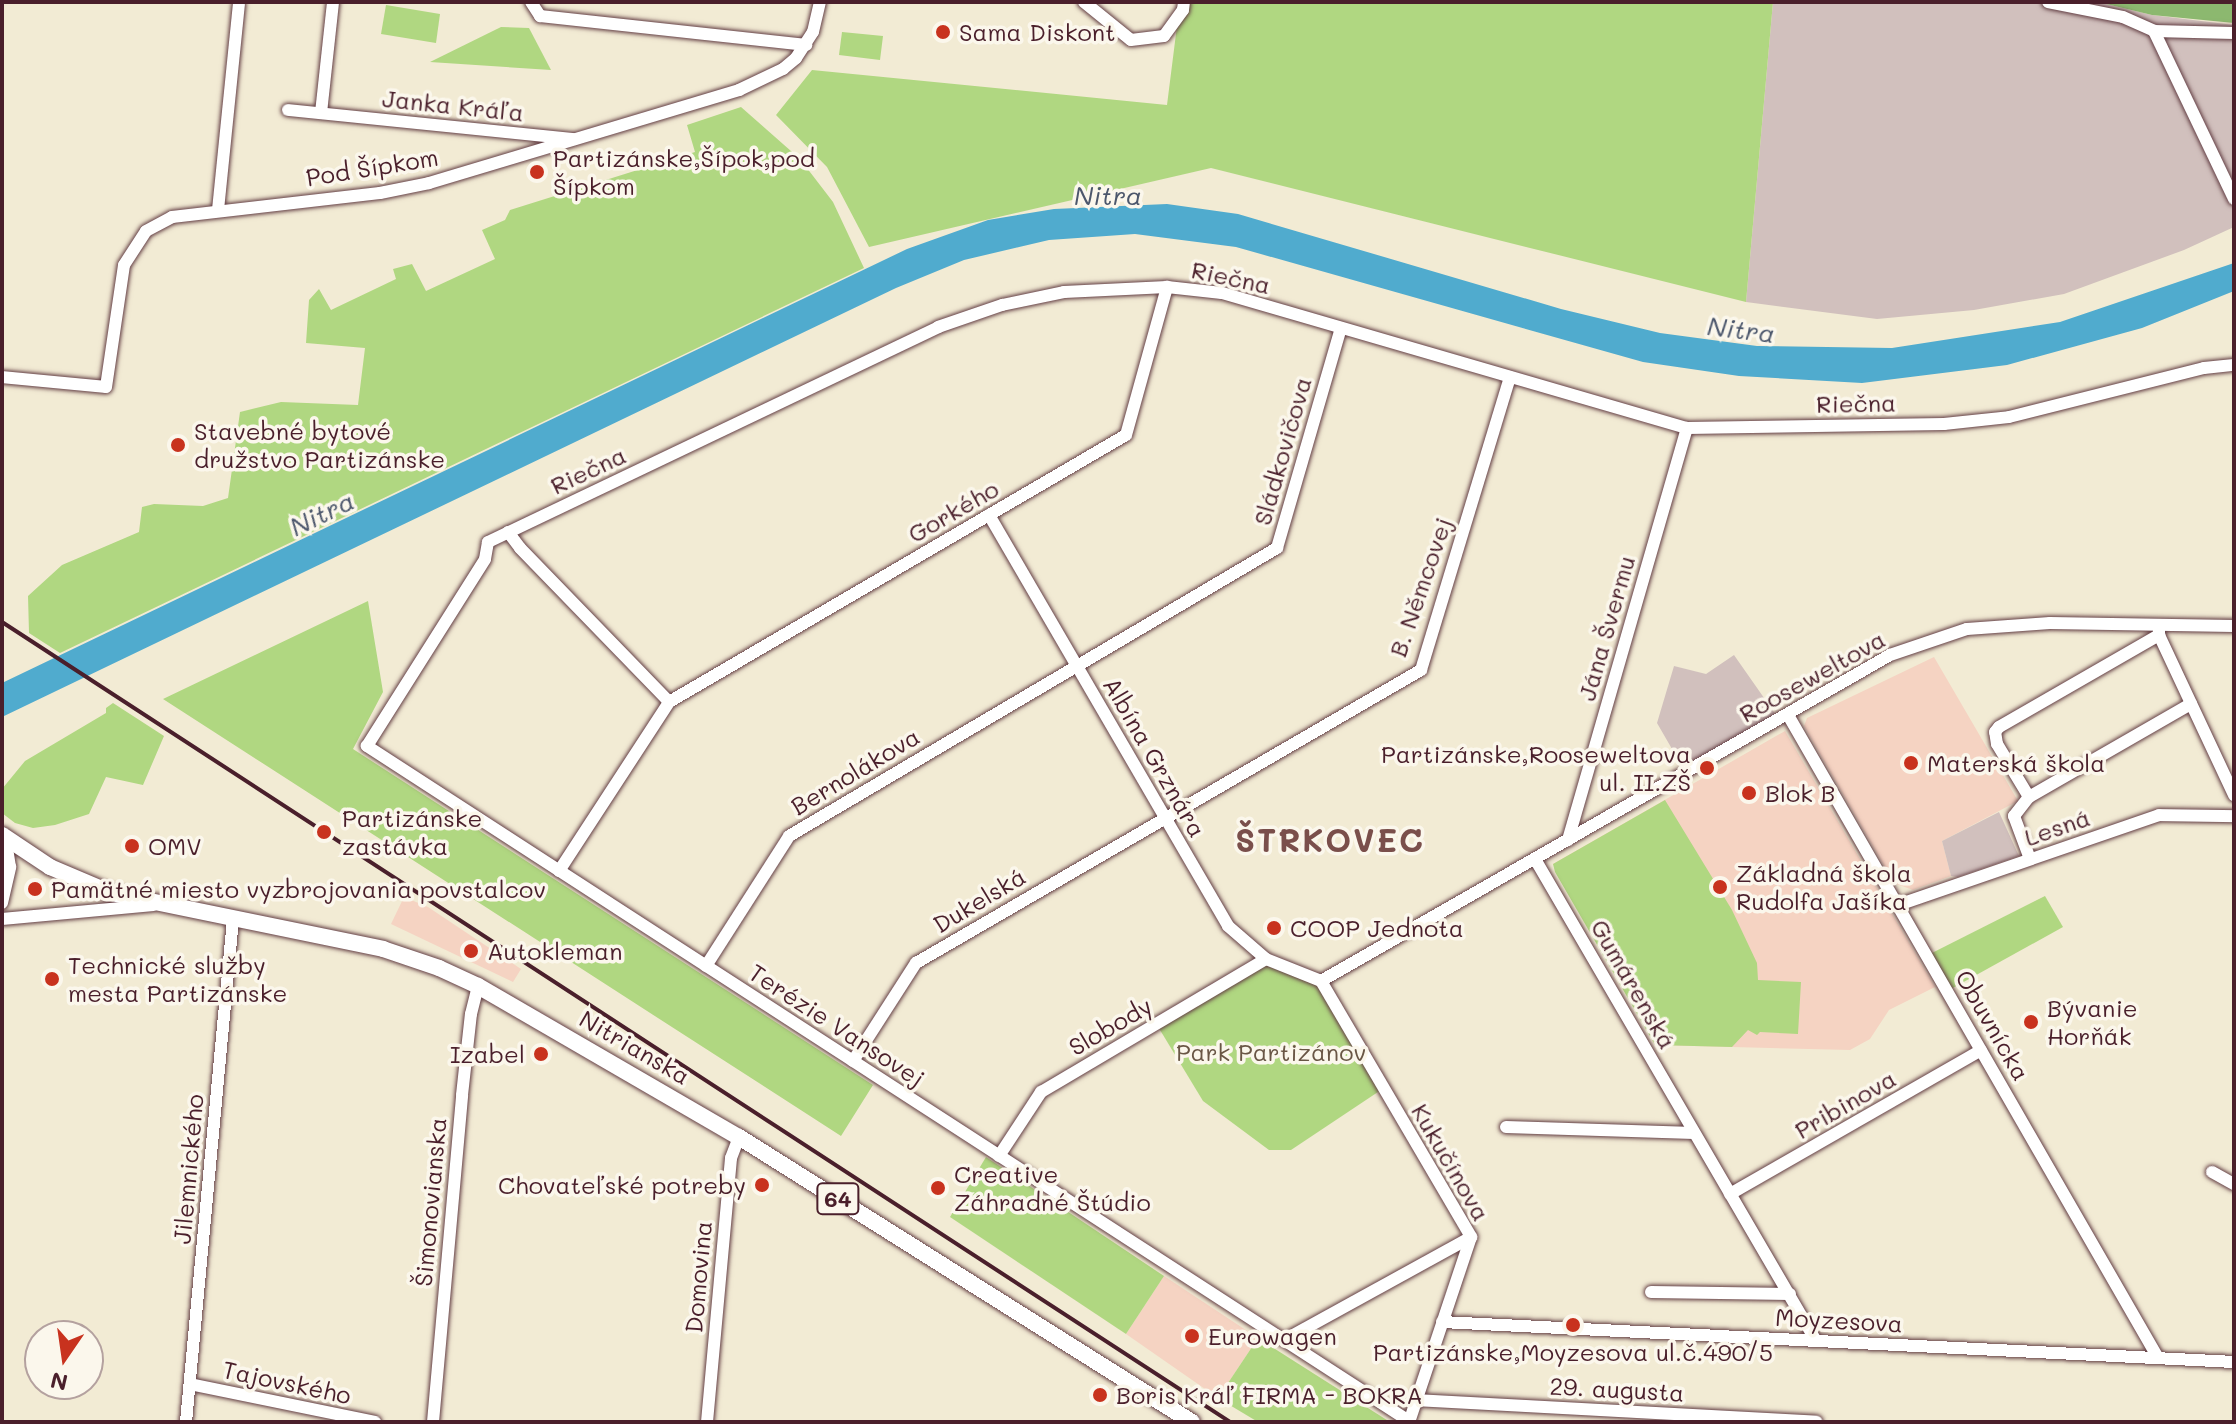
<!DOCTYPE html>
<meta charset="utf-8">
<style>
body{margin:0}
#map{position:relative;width:2236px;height:1424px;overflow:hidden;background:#f2ebd4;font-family:Mali,sans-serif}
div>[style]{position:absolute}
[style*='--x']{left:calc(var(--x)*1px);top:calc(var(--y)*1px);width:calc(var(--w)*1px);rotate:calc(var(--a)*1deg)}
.built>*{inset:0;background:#f5d3c2}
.industrial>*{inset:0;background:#d1c0bd}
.green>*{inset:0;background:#b0d781}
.forest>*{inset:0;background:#8cb86f}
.water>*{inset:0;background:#50abce}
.roads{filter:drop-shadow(0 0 2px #633e44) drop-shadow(0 0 2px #633e44)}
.minor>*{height:12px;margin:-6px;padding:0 6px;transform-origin:6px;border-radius:6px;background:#fff}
.major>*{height:16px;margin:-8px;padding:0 8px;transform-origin:8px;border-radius:8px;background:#fff}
.rail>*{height:4px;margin:-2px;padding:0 2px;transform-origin:2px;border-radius:2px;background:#4a1f2b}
.dots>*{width:22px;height:22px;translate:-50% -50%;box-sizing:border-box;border:4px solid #fbf7ec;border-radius:50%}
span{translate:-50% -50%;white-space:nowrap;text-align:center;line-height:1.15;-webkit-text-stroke:7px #fbf7ec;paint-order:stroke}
.shield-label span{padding:2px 6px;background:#fbf7ec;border:2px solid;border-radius:6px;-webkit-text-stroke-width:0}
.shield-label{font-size:22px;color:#4a1f2b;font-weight:700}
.poi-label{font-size:24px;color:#4a1f2b}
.left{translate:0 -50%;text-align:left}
.right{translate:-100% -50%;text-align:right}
.street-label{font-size:24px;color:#4a1f2b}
.park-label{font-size:24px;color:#695645}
.water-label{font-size:26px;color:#4c576c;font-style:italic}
.district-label{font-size:32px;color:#7a4f4b;font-weight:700;letter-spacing:2px}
.frame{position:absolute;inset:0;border:4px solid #4a1f2b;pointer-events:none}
.north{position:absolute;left:24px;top:1320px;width:80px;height:80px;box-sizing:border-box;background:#fbf7ec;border:2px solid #b4a19f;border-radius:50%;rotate:193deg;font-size:22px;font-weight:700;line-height:32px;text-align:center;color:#4a1f2b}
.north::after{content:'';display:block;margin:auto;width:28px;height:36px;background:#c8321e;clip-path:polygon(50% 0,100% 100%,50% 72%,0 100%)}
</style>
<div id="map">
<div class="built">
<i style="clip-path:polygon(1934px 657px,2018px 801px,1942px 841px,1951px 876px,1913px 890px,1894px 883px,1804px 726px,1807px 718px)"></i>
<i style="clip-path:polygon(1785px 731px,1935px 987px,1889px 1010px,1870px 1039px,1850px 1050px,1655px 1045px,1553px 864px)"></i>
<i style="clip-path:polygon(404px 897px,428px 907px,521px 969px,513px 982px,391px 924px)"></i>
<i style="clip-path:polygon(1164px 1276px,1258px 1338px,1218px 1398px,1126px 1334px)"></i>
</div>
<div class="industrial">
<i style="clip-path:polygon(1773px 2px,2098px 2px,2152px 15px,2234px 25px,2234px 227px,2184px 250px,2064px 294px,1974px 310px,1877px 319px,1746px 302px)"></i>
<i style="clip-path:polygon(1734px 655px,1776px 715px,1683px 768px,1657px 723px,1674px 666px,1706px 674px)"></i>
<i style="clip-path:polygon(1999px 812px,2019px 856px,1958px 877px,1951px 876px,1942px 841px)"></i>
</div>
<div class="green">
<i style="clip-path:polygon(1180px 2px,1773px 2px,1746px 302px,1211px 168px,869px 247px,827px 167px,776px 115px,812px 70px,1167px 105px)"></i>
<i style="clip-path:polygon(386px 5px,440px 14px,436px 43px,381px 34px)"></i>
<i style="clip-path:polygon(501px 27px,529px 28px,551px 70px,430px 62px)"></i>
<i style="clip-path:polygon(842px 32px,883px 36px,880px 60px,839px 55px)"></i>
<i style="clip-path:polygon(741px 107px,800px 159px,833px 202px,864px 268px,60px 653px,29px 633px,28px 596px,62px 565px,139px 532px,142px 507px,154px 504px,203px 506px,228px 498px,240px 412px,281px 402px,358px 405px,365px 348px,306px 343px,309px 300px,319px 289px,331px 310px,396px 279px,393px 269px,412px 264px,426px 291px,495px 259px,482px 230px,505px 220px,510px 210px,695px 152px,687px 125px)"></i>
<i style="clip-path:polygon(368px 601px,383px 692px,353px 749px,873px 1085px,841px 1136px,163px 699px)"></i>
<i style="clip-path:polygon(113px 703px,164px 736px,143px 785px,106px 777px,89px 814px,55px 825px,33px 828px,15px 823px,2px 813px,2px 789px,25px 761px,106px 713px,106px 708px)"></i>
<i style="clip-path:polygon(1665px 800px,1732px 910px,1757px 963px,1758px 980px,1801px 982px,1798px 1034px,1760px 1032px,1757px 1035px,1748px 1030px,1732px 1047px,1655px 1045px,1555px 872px,1553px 864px)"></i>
<i style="clip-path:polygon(2045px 896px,2063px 927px,1942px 994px,1922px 958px)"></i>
<i style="clip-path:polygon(1266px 959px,1321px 981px,1384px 1088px,1291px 1150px,1269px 1150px,1203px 1101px,1157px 1025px)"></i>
<i style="clip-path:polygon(986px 1157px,1164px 1276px,1126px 1334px,950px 1217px)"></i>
<i style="clip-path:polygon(1258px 1338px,1390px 1422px,1258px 1422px,1218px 1398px)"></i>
</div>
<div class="forest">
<i style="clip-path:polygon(2098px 2px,2234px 2px,2234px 23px,2152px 15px)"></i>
</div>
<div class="water">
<i style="clip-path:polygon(1167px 204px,1238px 214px,1561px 309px,1660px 333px,1757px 346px,1892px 348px,2060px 322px,2234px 263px,2234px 291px,2142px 328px,2007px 365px,1862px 383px,1739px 376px,1643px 362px,1236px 247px,1135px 234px,1049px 240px,964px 260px,896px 288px,2px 717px,2px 683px,907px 249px,988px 220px,1054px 209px)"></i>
</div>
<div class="roads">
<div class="minor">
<i style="--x:531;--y:2;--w:17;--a:57"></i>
<i style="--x:540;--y:16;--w:268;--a:6.2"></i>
<i style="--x:1084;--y:2;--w:60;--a:39"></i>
<i style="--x:1131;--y:40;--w:33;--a:-7"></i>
<i style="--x:1164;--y:36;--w:32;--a:-54"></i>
<i style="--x:1183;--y:10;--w:8;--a:-83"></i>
<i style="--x:2048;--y:2;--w:76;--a:11.3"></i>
<i style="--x:2123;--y:17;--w:34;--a:24"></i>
<i style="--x:2154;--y:31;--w:80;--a:1.4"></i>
<i style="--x:2154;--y:31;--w:186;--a:64.5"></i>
<i style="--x:288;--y:110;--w:287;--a:5.8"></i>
<i style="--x:321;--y:113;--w:112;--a:-83.8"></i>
<i style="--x:218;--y:210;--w:207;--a:-84.2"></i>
<i style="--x:2;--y:377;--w:104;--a:5.5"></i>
<i style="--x:106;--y:387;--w:123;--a:-81.6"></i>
<i style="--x:124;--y:265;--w:40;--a:-57.1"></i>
<i style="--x:146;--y:231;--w:30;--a:-28"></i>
<i style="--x:172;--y:217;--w:209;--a:-6.6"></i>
<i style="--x:380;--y:193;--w:50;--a:-11.5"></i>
<i style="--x:429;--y:183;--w:324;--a:-16.7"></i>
<i style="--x:739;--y:90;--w:49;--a:-25.5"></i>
<i style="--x:783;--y:69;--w:17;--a:-40"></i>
<i style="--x:796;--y:58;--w:31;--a:-57"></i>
<i style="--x:813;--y:32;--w:31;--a:-77"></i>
<i style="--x:989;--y:515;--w:475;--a:59.8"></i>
<i style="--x:1228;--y:926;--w:50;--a:41"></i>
<i style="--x:1266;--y:959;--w:59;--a:21.8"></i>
<i style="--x:508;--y:532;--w:20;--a:53"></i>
<i style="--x:520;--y:548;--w:214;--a:45.9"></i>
<i style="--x:2159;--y:628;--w:7;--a:90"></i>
<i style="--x:2159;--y:635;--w:177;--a:64.9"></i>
<i style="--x:1788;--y:715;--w:742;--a:60.08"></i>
<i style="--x:2029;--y:797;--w:62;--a:-121.1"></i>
<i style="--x:1997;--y:744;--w:12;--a:-99"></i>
<i style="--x:1995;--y:732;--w:6;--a:-51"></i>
<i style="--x:1999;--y:727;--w:185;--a:-29.9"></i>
<i style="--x:1568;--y:840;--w:429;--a:-73.9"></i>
<i style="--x:1535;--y:859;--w:558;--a:59.76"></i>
<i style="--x:2030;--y:859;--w:46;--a:-110.4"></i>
<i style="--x:2014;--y:816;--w:24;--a:-52"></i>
<i style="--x:2029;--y:797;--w:187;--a:-29.9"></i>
<i style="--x:559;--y:871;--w:202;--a:-56.9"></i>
<i style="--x:669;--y:702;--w:529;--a:-30.3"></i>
<i style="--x:1126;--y:435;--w:154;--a:-74.5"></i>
<i style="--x:2;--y:903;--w:37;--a:-77"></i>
<i style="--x:10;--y:867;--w:30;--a:-99"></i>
<i style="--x:1898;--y:905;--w:276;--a:-19"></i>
<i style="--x:2159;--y:815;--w:75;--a:0.8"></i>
<i style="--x:2;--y:919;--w:152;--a:-5.3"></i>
<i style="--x:706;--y:966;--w:154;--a:-57.4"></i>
<i style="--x:789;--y:836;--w:567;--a:-30.55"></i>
<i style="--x:1277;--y:548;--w:229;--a:-73.8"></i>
<i style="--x:1321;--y:981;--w:656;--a:-29.81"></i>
<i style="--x:1890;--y:655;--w:81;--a:-18.7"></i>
<i style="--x:1967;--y:629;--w:83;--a:-4.1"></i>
<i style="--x:2050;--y:623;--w:184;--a:0.9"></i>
<i style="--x:1321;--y:981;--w:297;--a:59.6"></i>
<i style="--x:1471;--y:1237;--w:195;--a:108.5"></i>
<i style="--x:853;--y:1061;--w:117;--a:-57.3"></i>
<i style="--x:916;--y:963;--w:584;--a:-30.12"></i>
<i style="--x:1421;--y:670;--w:306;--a:-73.1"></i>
<i style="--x:1506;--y:1127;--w:188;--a:1.8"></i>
<i style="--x:999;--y:1156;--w:77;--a:-56.7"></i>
<i style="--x:1041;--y:1092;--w:261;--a:-30.6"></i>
<i style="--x:2212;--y:1172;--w:25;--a:29"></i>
<i style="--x:1730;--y:1194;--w:289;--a:-29.8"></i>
<i style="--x:1651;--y:1292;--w:139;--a:0.8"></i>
<i style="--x:1442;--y:1322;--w:793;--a:2.89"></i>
<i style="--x:1284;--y:1340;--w:213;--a:-28.8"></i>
<i style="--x:190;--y:1384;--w:189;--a:11.6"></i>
<i style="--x:1416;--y:1400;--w:401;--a:3.1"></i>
<i style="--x:1409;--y:1421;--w:1242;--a:-147.07"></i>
<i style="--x:367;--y:746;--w:221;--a:-57.7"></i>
<i style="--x:485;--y:559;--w:17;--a:-80"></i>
<i style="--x:488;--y:542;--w:499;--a:-25.5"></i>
<i style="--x:938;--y:327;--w:68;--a:-19"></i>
<i style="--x:1002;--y:305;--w:63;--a:-11.8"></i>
<i style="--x:1064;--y:292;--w:103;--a:-2.8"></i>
<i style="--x:1167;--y:287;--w:55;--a:6.2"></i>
<i style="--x:1222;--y:293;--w:484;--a:16.2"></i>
<i style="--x:1687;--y:428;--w:257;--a:-0.9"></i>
<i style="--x:1944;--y:424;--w:65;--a:-6.1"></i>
<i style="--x:2009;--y:417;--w:201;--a:-14.1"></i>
<i style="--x:2204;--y:368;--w:30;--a:-6"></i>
<i style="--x:186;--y:1422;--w:505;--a:-84.66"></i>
<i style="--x:433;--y:1422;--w:328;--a:-84.9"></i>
<i style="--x:462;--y:1095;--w:81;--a:-83.7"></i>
<i style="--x:471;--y:1014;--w:29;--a:-76"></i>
<i style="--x:707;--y:1422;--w:265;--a:-84.8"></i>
<i style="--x:731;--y:1158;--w:22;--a:-69"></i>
</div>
<div class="major">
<i style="--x:2;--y:835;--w:58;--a:33.7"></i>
<i style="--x:50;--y:867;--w:66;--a:23.1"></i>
<i style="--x:111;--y:893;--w:278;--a:11.6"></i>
<i style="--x:383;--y:949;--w:59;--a:18.7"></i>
<i style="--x:439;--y:968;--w:43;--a:24.8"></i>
<i style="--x:478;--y:986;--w:302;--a:30.1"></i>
<i style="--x:739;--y:1137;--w:535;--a:32.18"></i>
</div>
</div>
<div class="rail">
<i style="--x:2;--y:622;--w:1466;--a:33.08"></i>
</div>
<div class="dots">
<i style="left:943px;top:32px;background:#c8321e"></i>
<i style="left:537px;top:172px;background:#c8321e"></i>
<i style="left:178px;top:445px;background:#c8321e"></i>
<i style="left:1911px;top:763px;background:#c8321e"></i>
<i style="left:1707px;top:768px;background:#c8321e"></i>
<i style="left:1749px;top:793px;background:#c8321e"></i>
<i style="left:324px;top:832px;background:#c8321e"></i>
<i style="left:132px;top:846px;background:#c8321e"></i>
<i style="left:1720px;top:887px;background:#c8321e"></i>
<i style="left:35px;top:889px;background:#c8321e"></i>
<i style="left:1274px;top:928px;background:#c8321e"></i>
<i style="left:471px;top:951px;background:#c8321e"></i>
<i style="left:52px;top:979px;background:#c8321e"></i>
<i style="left:2031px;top:1022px;background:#c8321e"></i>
<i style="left:541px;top:1054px;background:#c8321e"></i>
<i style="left:762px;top:1185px;background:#c8321e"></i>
<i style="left:938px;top:1188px;background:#c8321e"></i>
<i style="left:1573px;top:1325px;background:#c8321e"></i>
<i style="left:1192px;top:1336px;background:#c8321e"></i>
<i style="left:1100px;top:1395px;background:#c8321e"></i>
</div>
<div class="shield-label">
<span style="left:838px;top:1199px">64</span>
</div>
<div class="poi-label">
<span class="left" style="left:959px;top:32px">Sama Diskont</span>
<span class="left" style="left:553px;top:172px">Partizánske,Šípok,pod<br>Šípkom</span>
<span class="left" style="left:194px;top:445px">Stavebné bytové<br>družstvo Partizánske</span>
<span class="right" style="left:1691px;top:768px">Partizánske,Rooseweltova<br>ul. II.ZŠ</span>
<span class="left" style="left:1927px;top:763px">Materská škola</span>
<span class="left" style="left:1765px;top:793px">Blok B</span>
<span class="left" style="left:342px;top:832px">Partizánske<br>zastávka</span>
<span class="left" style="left:148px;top:846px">OMV</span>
<span class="left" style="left:1736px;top:887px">Základná škola<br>Rudolfa Jašíka</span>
<span class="left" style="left:51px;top:889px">Pamätné miesto vyzbrojovania povstalcov</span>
<span class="left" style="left:1290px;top:928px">COOP Jednota</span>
<span class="left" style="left:487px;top:951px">Autokleman</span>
<span class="left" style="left:68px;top:979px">Technické služby<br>mesta Partizánske</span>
<span class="left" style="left:2047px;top:1022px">Bývanie<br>Horňák</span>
<span class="right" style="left:525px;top:1054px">Izabel</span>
<span class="left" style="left:954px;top:1188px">Creative<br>Záhradné Štúdio</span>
<span class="right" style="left:746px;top:1185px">Chovateľské potreby</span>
<span class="left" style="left:1208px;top:1336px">Eurowagen</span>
<span style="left:1573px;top:1352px">Partizánske,Moyzesova ul.č.490/5</span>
<span class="left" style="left:1116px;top:1395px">Boris Kráľ FIRMA - BOKRA</span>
</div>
<div class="street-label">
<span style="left:453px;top:105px;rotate:6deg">Janka Kráľa</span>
<span style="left:372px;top:167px;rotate:-9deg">Pod Šípkom</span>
<span style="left:1231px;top:277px;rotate:12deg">Riečna</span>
<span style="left:1856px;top:403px;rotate:-1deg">Riečna</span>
<span style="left:1282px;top:451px;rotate:-74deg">Sládkovičova</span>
<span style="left:588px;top:470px;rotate:-25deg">Riečna</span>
<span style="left:953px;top:511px;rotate:-30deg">Gorkého</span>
<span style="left:1420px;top:587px;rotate:-71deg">B. Němcovej</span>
<span style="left:1606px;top:628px;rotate:-74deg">Jána Švermu</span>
<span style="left:1812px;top:676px;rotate:-29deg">Rooseweltova</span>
<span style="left:1155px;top:757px;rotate:60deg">Albína Grznára</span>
<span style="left:855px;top:771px;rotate:-31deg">Bernolákova</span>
<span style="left:2057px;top:827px;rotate:-19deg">Lesná</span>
<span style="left:979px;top:900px;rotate:-31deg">Dukelská</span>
<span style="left:1634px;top:984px;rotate:60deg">Gumárenská</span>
<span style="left:837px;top:1025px;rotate:33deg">Terézie Vansovej</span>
<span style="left:1993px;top:1025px;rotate:60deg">Obuvnícka</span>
<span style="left:1110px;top:1026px;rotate:-30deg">Slobody</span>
<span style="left:635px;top:1047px;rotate:30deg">Nitrianska</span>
<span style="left:1845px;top:1104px;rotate:-30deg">Pribinova</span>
<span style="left:1451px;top:1162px;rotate:60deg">Kukučínova</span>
<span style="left:188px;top:1169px;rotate:-85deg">Jilemnického</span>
<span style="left:430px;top:1202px;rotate:-85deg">Šimonovianska</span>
<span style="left:698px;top:1277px;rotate:-85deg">Domovina</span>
<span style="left:1839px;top:1320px;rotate:3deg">Moyzesova</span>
<span style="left:287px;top:1382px;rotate:12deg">Tajovského</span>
<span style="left:1617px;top:1389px;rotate:3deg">29. augusta</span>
</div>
<div class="park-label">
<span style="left:1271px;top:1052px">Park Partizánov</span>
</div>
<div class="water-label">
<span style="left:1108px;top:196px">Nitra</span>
<span style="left:1741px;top:330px;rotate:7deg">Nitra</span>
<span style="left:322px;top:514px;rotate:-26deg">Nitra</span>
</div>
<div class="district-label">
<span style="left:1330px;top:839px">ŠTRKOVEC</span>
</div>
<div class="frame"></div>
<div class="north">N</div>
</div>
